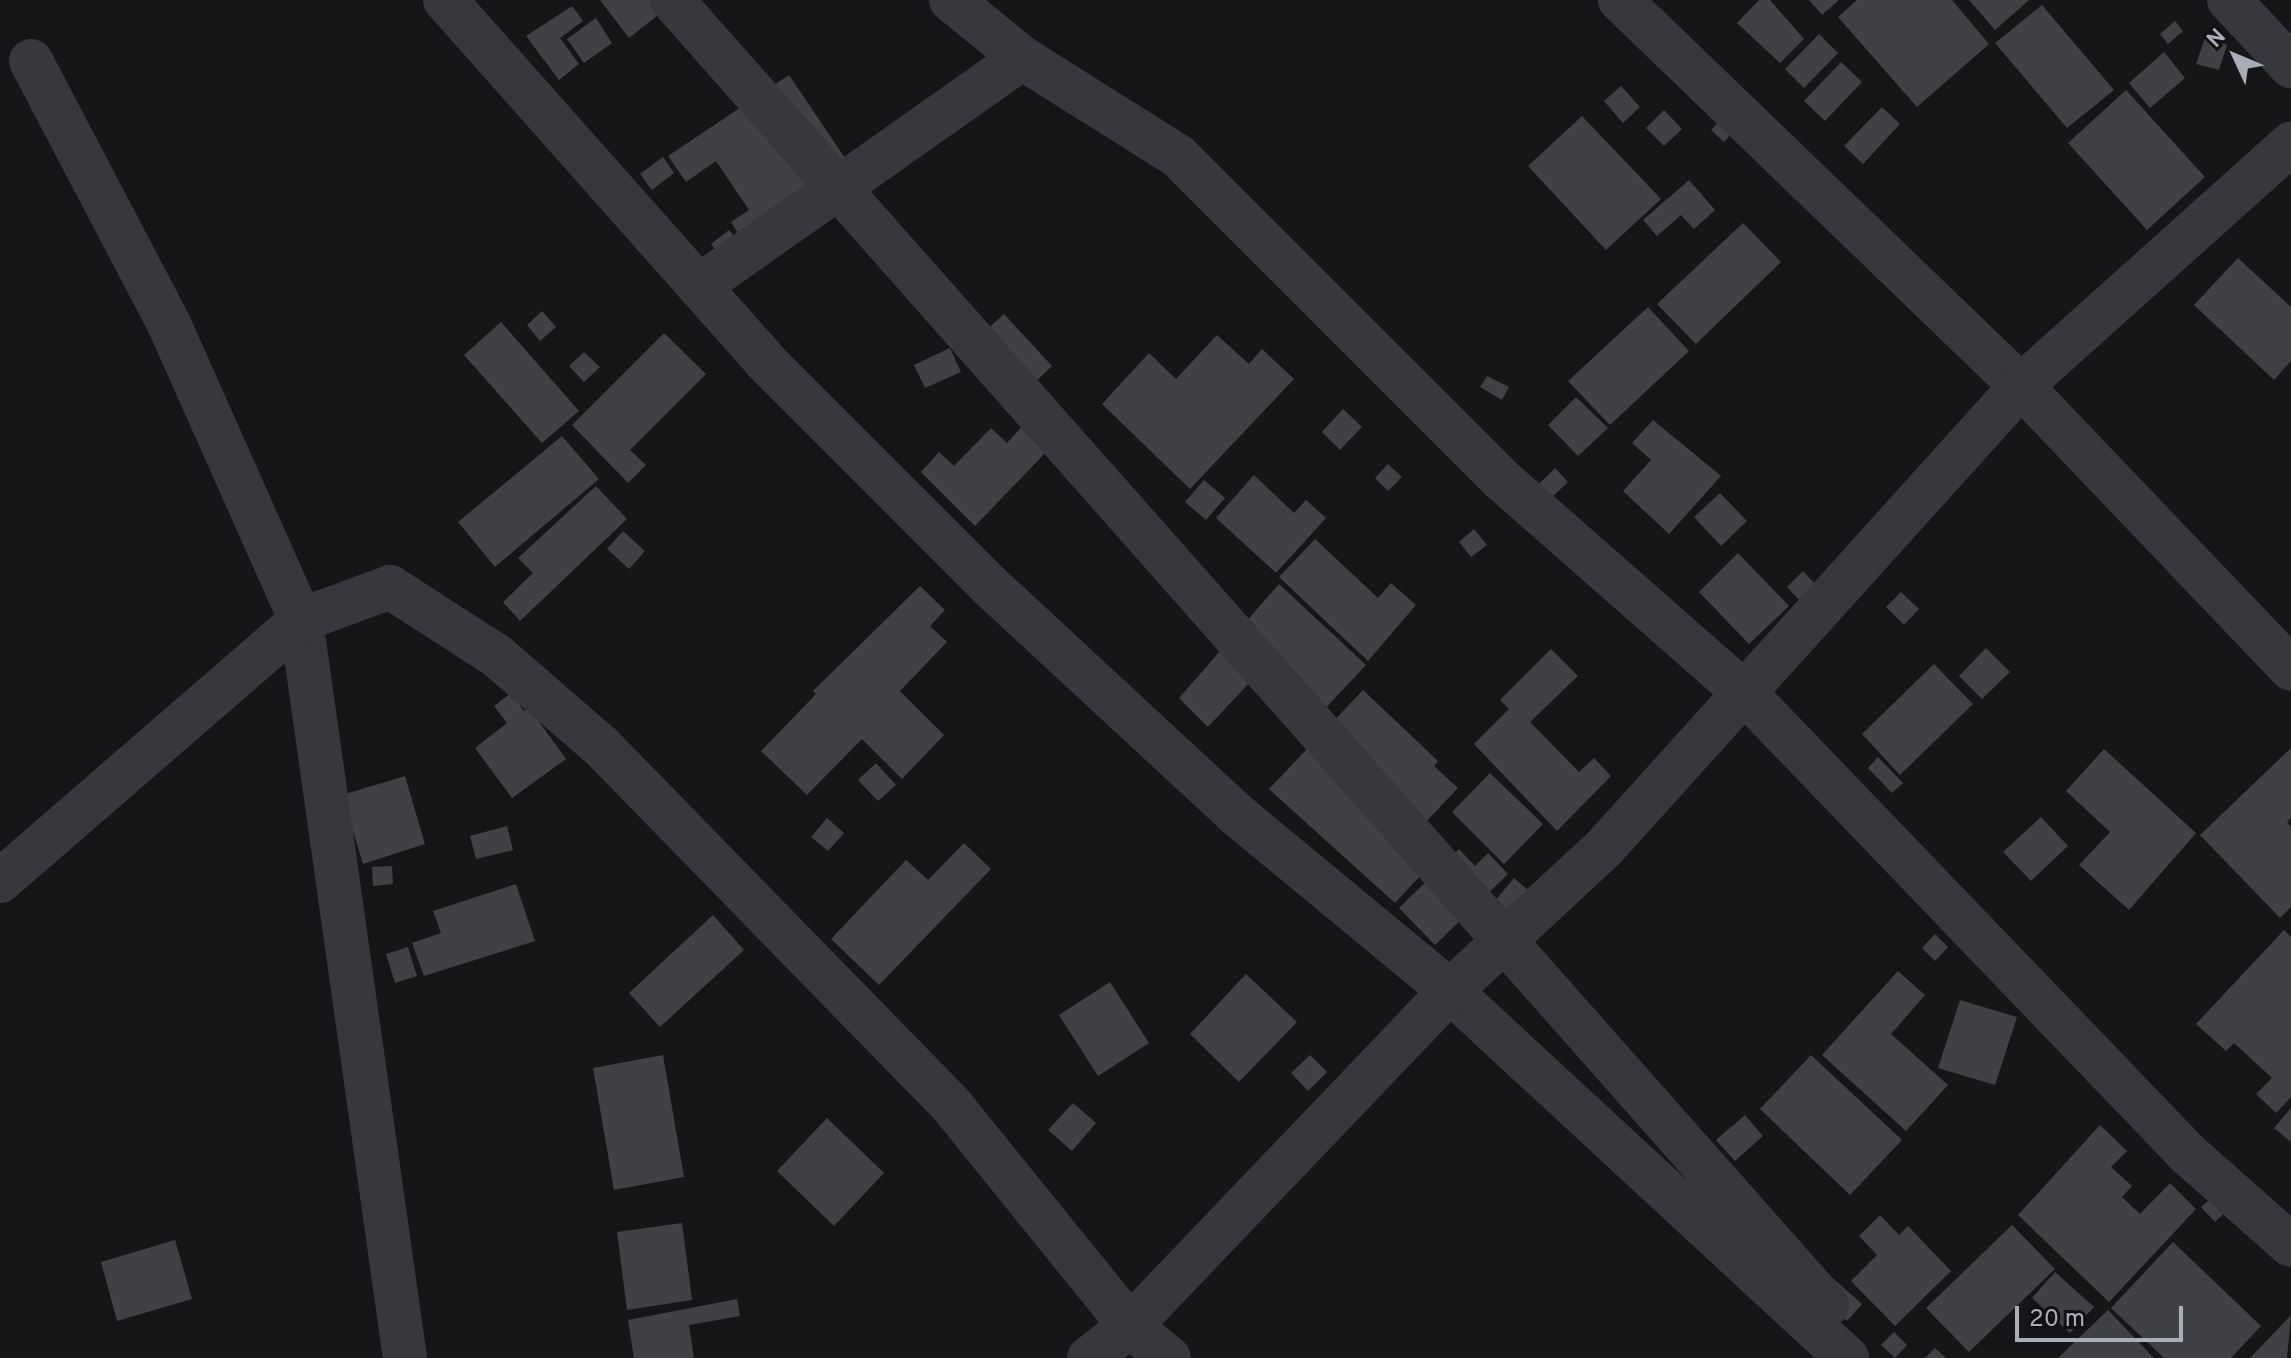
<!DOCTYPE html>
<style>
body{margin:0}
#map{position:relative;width:2291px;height:1358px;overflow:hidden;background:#161618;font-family:Overpass,sans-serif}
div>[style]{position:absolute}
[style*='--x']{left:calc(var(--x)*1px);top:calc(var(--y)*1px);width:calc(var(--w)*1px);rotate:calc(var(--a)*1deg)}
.building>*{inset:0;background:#404145}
.minor>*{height:44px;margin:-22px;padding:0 22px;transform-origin:22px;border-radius:22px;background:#37383d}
span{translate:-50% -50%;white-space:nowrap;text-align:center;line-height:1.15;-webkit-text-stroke:8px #111113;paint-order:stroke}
.north{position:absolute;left:2195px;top:16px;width:80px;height:80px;-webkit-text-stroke:6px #111113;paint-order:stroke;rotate:314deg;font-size:22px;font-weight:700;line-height:32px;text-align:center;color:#a8adb8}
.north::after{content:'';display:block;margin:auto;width:28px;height:36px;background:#a8adb8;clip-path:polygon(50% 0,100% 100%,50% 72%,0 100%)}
.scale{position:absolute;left:2015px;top:1306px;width:168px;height:36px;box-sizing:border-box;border:4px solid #a8adb8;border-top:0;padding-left:10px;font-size:24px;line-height:28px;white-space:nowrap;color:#a8adb8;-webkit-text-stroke:6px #111113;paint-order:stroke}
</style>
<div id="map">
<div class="building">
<i style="clip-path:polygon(600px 0,677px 0,629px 38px)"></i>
<i style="clip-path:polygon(1759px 0,1770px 0,1804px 39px,1780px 63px,1737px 23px)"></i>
<i style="clip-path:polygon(1809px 0,1839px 0,1822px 15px)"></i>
<i style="clip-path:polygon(1857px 0,1952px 0,1989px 44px,1917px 107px,1838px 17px)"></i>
<i style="clip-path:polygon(1969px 0,2029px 0,1995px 30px)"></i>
<i style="clip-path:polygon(2042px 5px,2114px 90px,2067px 128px,1995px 43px)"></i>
<i style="clip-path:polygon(572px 6px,583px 21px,560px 38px,579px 64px,559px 80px,526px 36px)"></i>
<i style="clip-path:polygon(596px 18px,612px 43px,584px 63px,567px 39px)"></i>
<i style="clip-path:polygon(2175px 21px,2183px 31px,2168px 44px,2160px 34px)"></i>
<i style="clip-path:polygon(1819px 34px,1838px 53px,1804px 88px,1785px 69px)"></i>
<i style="clip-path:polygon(2205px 38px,2227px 45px,2219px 70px,2196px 64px)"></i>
<i style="clip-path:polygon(2164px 52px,2185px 78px,2150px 108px,2129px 83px)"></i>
<i style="clip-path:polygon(1841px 62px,1862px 82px,1825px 121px,1804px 101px)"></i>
<i style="clip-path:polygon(789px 75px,853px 170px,745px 244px,731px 222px,749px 210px,716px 161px,686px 182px,668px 156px)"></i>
<i style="clip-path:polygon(1621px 86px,1640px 107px,1623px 123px,1604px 101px)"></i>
<i style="clip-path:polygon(2126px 90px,2205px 177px,2147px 230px,2068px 143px)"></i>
<i style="clip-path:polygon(1882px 107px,1900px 124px,1863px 164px,1844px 146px)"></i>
<i style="clip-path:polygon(1664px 110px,1682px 129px,1664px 146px,1646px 128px)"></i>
<i style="clip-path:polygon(1582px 116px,1661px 199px,1606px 250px,1528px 166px)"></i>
<i style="clip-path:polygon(1724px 116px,1736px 128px,1724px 142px,1711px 130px)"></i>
<i style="clip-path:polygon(663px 157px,674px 173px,652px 190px,640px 174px)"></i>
<i style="clip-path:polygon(1689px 180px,1715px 210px,1694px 229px,1681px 215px,1657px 236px,1643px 220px)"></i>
<i style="clip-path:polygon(1743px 223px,1781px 262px,1696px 344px,1657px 304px)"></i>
<i style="clip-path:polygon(729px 230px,744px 250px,726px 263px,711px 244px)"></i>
<i style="clip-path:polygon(2238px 258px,2291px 307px,2291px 361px,2274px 380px,2194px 305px)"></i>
<i style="clip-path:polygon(1648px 307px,1689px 351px,1610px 425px,1568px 381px)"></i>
<i style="clip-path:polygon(542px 311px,556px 327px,540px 341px,527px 325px)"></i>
<i style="clip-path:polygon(1004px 314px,1052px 366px,1023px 394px,960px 354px)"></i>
<i style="clip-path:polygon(501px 322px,579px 411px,542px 443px,464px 355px)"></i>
<i style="clip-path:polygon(664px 333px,706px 374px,630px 450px,646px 465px,628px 483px,572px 425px)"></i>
<i style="clip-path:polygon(1217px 335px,1249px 364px,1262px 349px,1294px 379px,1190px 489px,1102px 404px,1149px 353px,1176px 379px)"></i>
<i style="clip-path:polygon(950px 348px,961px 372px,925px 388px,914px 365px)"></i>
<i style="clip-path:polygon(584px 352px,600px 367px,584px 382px,569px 366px)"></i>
<i style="clip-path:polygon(1487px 376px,1509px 387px,1502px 400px,1480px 387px)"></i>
<i style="clip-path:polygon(1576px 397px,1608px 428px,1578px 456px,1548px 425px)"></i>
<i style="clip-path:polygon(1343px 409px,1362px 427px,1340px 450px,1322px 432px)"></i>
<i style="clip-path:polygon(1653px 420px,1721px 476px,1669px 534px,1623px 491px,1651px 460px,1632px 443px)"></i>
<i style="clip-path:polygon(1026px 422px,1051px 447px,975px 526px,921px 472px,939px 452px,954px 466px,991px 428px,1007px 443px)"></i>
<i style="clip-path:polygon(562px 436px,599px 479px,495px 567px,458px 522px)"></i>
<i style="clip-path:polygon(1388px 464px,1402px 477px,1388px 491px,1375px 478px)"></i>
<i style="clip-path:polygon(1555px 468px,1568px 482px,1549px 500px,1536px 487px)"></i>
<i style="clip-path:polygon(1254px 475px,1294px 513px,1306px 500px,1326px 518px,1276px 573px,1216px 518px)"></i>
<i style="clip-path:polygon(1204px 480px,1225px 498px,1206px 520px,1185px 502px)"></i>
<i style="clip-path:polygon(596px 486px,627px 519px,520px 621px,503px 602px,533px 573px,518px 558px)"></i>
<i style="clip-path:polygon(1720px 493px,1747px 521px,1721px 546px,1694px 517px)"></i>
<i style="clip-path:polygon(1474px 529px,1487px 545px,1471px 557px,1459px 542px)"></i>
<i style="clip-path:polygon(623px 531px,645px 551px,629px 569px,607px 549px)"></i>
<i style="clip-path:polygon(1315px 539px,1378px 598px,1391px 583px,1416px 605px,1368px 661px,1279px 577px)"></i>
<i style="clip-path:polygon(1738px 553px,1789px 606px,1749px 644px,1699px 592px)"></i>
<i style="clip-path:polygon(1803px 571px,1815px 584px,1799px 600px,1787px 587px)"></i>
<i style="clip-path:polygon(1279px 584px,1366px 665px,1320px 714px,1251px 681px,1208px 727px,1179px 698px)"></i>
<i style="clip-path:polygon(920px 586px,945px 610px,930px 626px,947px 642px,900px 691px,944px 735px,902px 779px,862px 739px,807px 795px,761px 751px,816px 694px,813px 691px)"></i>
<i style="clip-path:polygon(1901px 592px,1919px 609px,1904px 625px,1886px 607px)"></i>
<i style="clip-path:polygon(1986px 648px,2010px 672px,1982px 699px,1959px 676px)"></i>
<i style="clip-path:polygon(1551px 649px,1578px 676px,1530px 722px,1579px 772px,1594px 758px,1611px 776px,1557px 831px,1474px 744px,1509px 709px,1500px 700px)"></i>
<i style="clip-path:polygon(1934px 664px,1973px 704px,1900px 775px,1862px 734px)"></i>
<i style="clip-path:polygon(1363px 690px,1438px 761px,1434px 766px,1458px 788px,1421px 827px,1444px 850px,1395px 903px,1269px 789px)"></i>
<i style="clip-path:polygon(511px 693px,524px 711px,529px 708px,566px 759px,512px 798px,475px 748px,507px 723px,494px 706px)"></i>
<i style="clip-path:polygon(2291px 748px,2291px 818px,2287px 822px,2291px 827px,2291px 907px,2280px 918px,2200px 835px)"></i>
<i style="clip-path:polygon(2104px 749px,2196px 833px,2129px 910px,2079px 865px,2110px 832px,2066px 791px)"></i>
<i style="clip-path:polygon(1878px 757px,1903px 783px,1892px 793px,1868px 768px)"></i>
<i style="clip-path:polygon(876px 763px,896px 785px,878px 801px,858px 780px)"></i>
<i style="clip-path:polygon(1490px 773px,1543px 824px,1504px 864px,1452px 812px)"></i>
<i style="clip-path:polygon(405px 776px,425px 844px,363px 864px,342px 795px)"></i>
<i style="clip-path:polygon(2041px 817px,2068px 846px,2031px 881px,2003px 852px)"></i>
<i style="clip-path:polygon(827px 818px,844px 833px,828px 851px,811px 837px)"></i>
<i style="clip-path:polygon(507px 826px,513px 850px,476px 859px,470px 836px)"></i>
<i style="clip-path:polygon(964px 843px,991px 869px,879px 985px,831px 939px,906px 860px,928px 880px)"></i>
<i style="clip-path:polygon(1459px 849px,1475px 866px,1488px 853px,1508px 874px,1435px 945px,1399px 908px)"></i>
<i style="clip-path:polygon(392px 866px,393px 884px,373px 886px,372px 867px)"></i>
<i style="clip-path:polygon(1514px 878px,1534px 895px,1513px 919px,1494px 902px)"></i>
<i style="clip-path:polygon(516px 884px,535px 941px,424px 976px,412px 943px,441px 933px,433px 911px)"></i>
<i style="clip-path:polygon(713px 915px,744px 950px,660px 1027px,629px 993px)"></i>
<i style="clip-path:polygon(2284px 930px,2291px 937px,2291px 1097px,2276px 1113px,2256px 1094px,2272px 1078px,2234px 1043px,2226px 1051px,2196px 1024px)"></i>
<i style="clip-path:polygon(1935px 934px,1948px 947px,1935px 961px,1922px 948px)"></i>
<i style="clip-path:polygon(408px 947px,417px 976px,395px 983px,386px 954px)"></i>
<i style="clip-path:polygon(1898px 971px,1925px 995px,1891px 1034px,1948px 1085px,1906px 1131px,1822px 1055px)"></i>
<i style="clip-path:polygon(1246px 974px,1297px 1022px,1239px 1082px,1190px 1034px)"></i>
<i style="clip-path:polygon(1110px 982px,1149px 1043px,1098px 1076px,1059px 1015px)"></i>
<i style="clip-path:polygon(1960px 1000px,2017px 1017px,1995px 1085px,1938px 1068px)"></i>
<i style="clip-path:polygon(663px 1055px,684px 1177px,614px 1190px,593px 1068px)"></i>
<i style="clip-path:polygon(1310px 1055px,1327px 1072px,1308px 1091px,1291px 1073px)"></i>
<i style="clip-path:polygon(1811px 1055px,1902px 1140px,1850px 1195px,1760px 1109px)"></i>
<i style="clip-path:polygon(1073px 1103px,1096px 1123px,1072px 1151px,1048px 1130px)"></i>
<i style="clip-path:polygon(2291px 1108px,2291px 1142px,2274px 1128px)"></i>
<i style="clip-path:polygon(1745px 1115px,1763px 1136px,1735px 1161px,1716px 1140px)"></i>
<i style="clip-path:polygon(827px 1118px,884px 1173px,834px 1226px,777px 1171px)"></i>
<i style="clip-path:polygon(2100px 1125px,2127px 1151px,2111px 1167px,2132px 1186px,2122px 1197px,2140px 1214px,2170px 1183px,2196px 1209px,2109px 1302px,2018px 1215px)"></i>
<i style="clip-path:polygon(2215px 1196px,2228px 1210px,2215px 1222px,2201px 1207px)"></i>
<i style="clip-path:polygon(1880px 1215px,1899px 1235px,1908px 1226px,1951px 1271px,1895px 1326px,1851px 1281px,1877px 1255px,1859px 1236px)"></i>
<i style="clip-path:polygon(682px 1223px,692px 1300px,627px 1310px,617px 1232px)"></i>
<i style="clip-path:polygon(2012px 1225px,2055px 1269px,1969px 1352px,1926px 1308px)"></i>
<i style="clip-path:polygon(175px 1240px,192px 1299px,117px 1321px,101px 1262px)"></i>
<i style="clip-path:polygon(2173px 1242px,2261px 1326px,2231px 1358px,2164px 1358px,2111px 1308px)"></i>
<i style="clip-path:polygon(2055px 1272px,2094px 1307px,2070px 1333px,2032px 1298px)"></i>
<i style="clip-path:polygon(1828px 1274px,1862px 1304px,1847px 1321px,1813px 1291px)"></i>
<i style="clip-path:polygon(737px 1299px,740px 1316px,689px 1325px,694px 1358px,634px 1358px,628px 1320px)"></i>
<i style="clip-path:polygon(2108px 1310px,2154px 1358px,2058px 1358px)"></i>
<i style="clip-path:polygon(2291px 1315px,2287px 1358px,2250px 1358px)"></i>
<i style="clip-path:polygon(1894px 1332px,1907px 1345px,1895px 1358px,1881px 1345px)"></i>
<i style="clip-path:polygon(1935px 1348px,1946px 1358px,1925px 1358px)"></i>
</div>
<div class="minor">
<i style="--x:445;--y:0;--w:482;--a:48.4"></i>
<i style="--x:765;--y:361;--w:318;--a:45"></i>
<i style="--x:990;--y:586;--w:334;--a:42.8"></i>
<i style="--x:1235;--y:813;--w:279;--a:39.6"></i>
<i style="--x:1450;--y:991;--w:541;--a:42.75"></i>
<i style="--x:672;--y:0;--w:1743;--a:48.49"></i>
<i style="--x:951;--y:0;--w:92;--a:39.2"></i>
<i style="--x:1022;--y:58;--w:184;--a:32.1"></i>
<i style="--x:1178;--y:156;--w:457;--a:45"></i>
<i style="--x:1501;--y:479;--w:325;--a:41.3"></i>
<i style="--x:1745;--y:693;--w:639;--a:46.14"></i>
<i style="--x:2188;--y:1154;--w:137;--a:41.5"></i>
<i style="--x:1620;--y:0;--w:557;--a:43.91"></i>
<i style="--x:2021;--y:386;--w:391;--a:46.3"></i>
<i style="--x:2229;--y:0;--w:91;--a:46.8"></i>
<i style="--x:31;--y:61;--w:297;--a:62.3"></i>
<i style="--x:169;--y:324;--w:324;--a:66"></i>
<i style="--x:301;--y:620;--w:745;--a:81.98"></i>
<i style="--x:699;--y:286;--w:395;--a:-35.2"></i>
<i style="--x:0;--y:881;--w:398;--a:-40.9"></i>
<i style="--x:301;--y:620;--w:95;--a:-20.3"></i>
<i style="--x:390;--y:587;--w:127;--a:32.8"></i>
<i style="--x:497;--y:656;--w:138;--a:40.9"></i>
<i style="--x:601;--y:746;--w:496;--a:45.7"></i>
<i style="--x:948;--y:1101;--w:289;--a:51"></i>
<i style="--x:1130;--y:1326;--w:50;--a:39.4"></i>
<i style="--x:1089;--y:1358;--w:52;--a:-38"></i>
<i style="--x:1130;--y:1326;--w:463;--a:-46.3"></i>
<i style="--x:1450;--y:991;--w:210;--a:-42.9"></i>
<i style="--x:1604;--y:848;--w:622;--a:-47.93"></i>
<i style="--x:2021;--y:386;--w:363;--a:-41.9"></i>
</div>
<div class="north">N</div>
<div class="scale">20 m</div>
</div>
